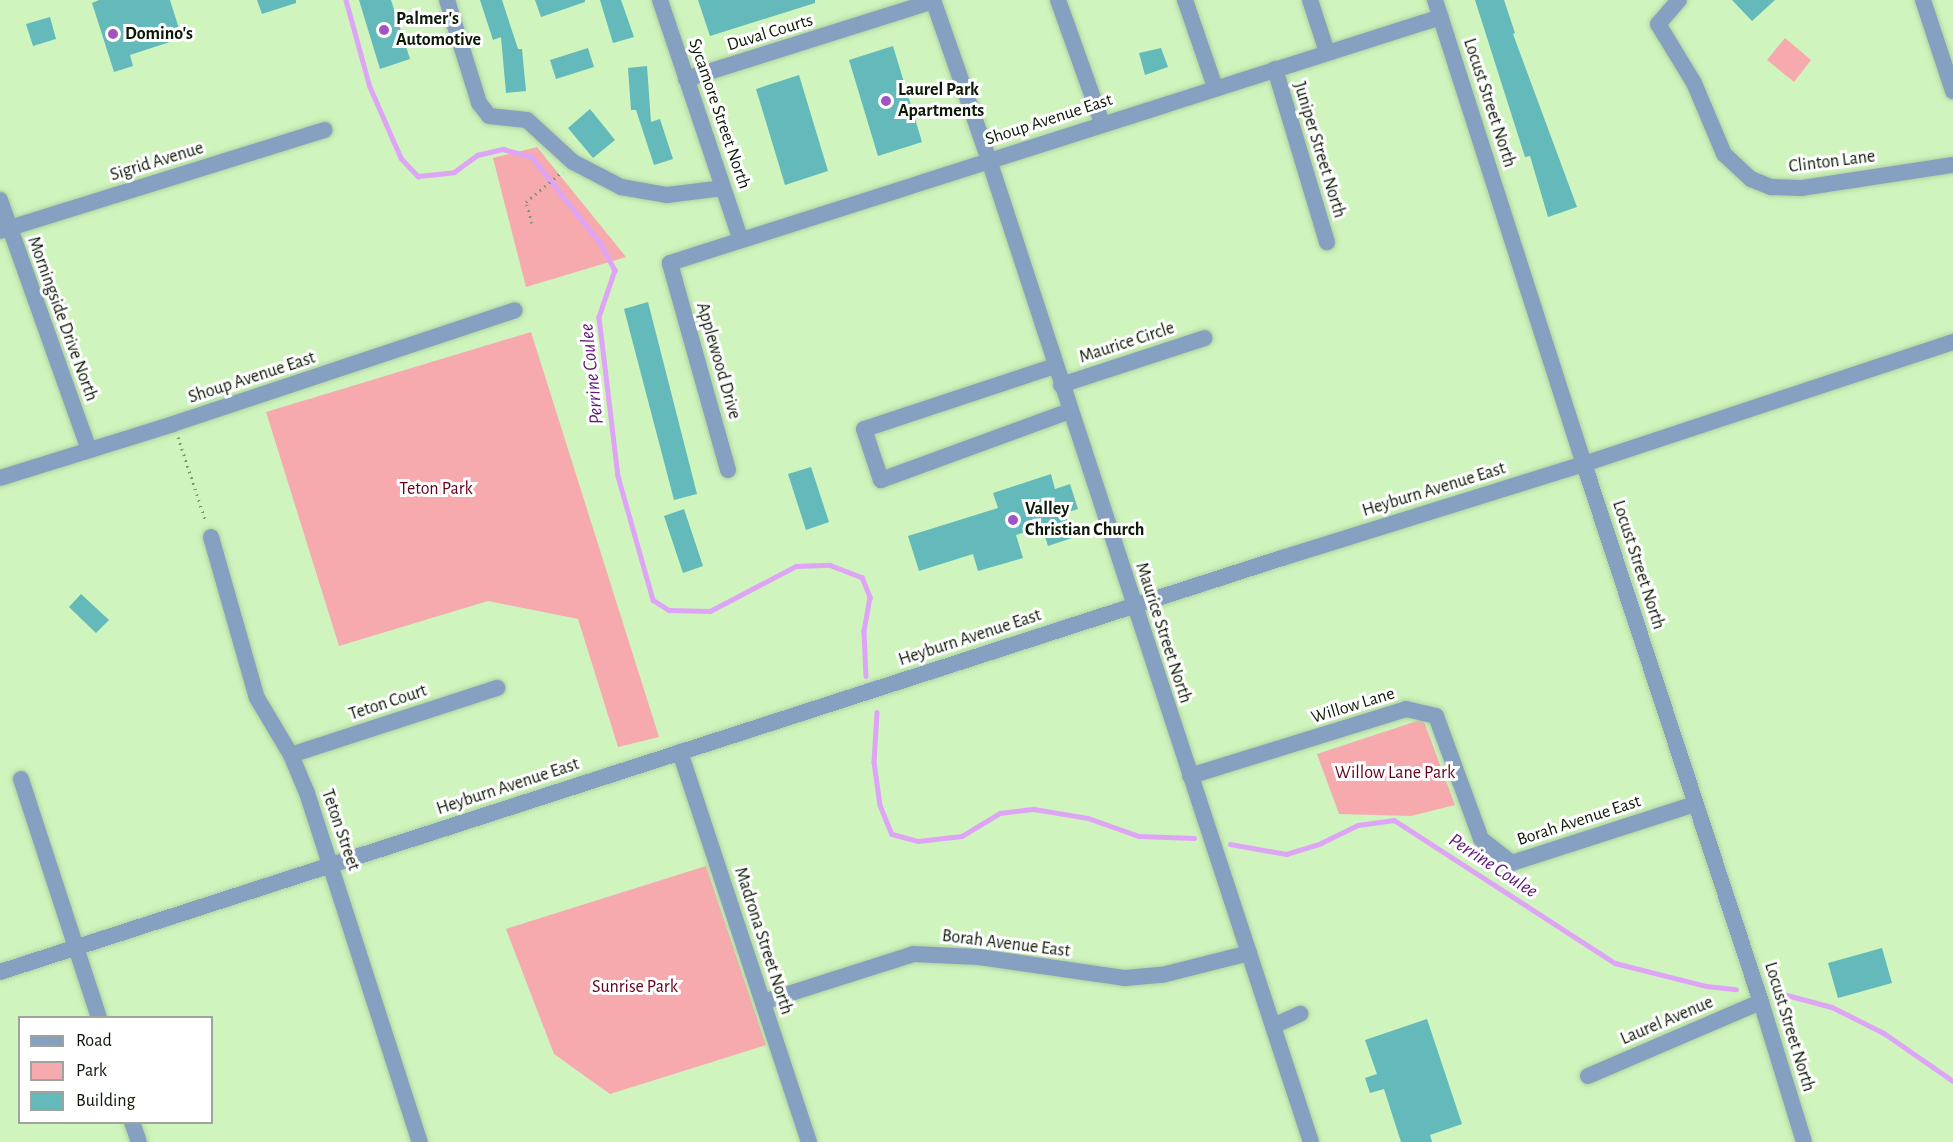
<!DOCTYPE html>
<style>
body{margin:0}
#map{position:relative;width:1953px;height:1142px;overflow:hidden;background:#cff4bd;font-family:"Alegreya Sans",sans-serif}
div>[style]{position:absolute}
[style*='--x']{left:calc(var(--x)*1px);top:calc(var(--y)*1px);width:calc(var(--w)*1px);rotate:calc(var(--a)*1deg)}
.green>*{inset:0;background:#f7aaae}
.stream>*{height:4.5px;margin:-2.25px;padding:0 2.25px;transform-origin:2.25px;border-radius:2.25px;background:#dea5f6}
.building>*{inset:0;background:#64baba}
.path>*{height:3px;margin-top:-1.5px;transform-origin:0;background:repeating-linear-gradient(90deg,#7c976f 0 1.5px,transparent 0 6px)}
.roads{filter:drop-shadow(0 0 2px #b0d1a0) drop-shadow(0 0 2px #b0d1a0)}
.minor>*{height:16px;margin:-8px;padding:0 8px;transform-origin:8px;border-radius:8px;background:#86a0c1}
.dots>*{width:16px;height:16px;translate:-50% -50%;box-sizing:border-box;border:3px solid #fff;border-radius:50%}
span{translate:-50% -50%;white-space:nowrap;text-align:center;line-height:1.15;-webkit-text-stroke:6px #fff;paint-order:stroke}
.poi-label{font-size:18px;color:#0c1906;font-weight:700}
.left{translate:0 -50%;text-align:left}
.street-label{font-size:18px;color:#0c1906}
.park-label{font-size:18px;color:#62011b}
.water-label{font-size:20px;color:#5e1776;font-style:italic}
.legend{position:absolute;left:18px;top:1016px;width:195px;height:108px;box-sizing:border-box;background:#fff;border:2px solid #9ea39b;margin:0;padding:8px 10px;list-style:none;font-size:18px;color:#0c1906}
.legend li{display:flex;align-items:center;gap:12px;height:30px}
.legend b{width:30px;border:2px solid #9ea39b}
</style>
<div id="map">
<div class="green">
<i style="clip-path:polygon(1785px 38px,1811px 60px,1794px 82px,1767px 60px)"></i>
<i style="clip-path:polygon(537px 147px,626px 257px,526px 287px,493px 158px)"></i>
<i style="clip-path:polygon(531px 332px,659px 737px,618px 747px,578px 619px,488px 601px,339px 646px,266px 412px)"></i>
<i style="clip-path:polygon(1423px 719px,1455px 805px,1411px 816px,1339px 814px,1317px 754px)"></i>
<i style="clip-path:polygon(706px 866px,766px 1045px,610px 1094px,554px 1054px,506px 929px)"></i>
</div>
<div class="stream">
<i style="--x:346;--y:0;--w:90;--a:74.6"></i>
<i style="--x:370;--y:87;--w:77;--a:66.4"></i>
<i style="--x:401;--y:158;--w:25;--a:47"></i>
<i style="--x:418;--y:176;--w:36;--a:-6"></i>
<i style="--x:454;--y:172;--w:29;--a:-36"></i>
<i style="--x:477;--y:155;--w:27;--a:-13"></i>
<i style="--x:503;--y:149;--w:30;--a:15"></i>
<i style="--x:532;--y:157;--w:111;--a:51.6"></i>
<i style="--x:601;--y:244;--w:30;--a:62"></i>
<i style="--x:615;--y:270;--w:50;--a:108.8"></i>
<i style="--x:599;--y:317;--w:160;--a:83.2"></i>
<i style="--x:618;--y:476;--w:129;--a:74.2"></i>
<i style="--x:653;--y:600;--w:19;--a:32"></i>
<i style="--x:669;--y:610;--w:41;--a:1.4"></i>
<i style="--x:710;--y:611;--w:97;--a:-27.6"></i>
<i style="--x:796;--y:566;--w:34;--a:-2"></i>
<i style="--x:830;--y:565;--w:34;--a:21"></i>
<i style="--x:862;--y:577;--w:22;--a:68"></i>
<i style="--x:870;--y:597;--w:35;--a:100"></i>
<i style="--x:864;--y:631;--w:45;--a:87.5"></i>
<i style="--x:877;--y:712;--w:50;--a:93.4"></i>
<i style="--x:874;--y:762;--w:43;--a:82.1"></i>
<i style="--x:880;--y:805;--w:31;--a:68"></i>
<i style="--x:892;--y:834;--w:27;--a:15"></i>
<i style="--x:918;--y:841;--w:44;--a:-6.5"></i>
<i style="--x:962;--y:836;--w:44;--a:-31.2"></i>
<i style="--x:1000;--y:813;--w:34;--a:-7"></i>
<i style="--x:1034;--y:809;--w:55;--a:9.5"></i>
<i style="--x:1088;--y:818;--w:54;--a:19.4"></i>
<i style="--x:1139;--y:836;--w:55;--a:2.1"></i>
<i style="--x:1230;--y:844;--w:57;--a:10.1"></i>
<i style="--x:1286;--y:854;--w:37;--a:-17"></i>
<i style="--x:1321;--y:843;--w:41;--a:-25.9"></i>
<i style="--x:1358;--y:825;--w:36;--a:-8"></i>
<i style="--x:1394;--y:820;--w:263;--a:32.9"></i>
<i style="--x:1615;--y:963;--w:94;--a:14.2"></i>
<i style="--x:1706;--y:986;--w:30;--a:6"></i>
<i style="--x:1783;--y:994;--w:51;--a:14.9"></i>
<i style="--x:1832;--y:1007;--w:58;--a:26.6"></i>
<i style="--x:1884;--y:1033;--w:84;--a:34.8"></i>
</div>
<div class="building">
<i style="clip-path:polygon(99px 0,170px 0,182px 38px,130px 55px,133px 66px,114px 72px,92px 3px)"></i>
<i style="clip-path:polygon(257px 0,296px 0,296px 3px,262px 14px)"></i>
<i style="clip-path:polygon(359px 0,391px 0,410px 59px,380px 69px)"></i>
<i style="clip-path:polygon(480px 0,502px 0,518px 49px,522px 49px,526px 91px,506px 93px,501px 37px,493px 40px)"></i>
<i style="clip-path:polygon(535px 0,585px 0,585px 2px,541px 17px)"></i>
<i style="clip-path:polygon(600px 0,621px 0,634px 37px,613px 43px)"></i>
<i style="clip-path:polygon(698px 0,815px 0,815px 3px,710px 36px)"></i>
<i style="clip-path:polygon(1475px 0,1504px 0,1515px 33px,1513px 34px,1577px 207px,1548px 217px,1530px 156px,1525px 157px)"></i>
<i style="clip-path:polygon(1732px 0,1775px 0,1752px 21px)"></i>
<i style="clip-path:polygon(50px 17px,56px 39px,33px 46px,26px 24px)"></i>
<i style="clip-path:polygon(893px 46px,922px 142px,878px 156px,849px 60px)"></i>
<i style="clip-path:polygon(588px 48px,594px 67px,556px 79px,550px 60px)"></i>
<i style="clip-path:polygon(1161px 48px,1168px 67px,1145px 75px,1139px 53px)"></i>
<i style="clip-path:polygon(647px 66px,651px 122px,660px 119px,673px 159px,654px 165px,636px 110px,631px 110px,628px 68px)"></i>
<i style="clip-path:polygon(799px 75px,828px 171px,785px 185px,756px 89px)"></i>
<i style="clip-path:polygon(590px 109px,615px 140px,593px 158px,568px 128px)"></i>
<i style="clip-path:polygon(648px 302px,697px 494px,674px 500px,624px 309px)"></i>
<i style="clip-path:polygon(811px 467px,829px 522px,806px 530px,788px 474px)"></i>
<i style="clip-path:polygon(1051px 474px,1055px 489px,1070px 484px,1078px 509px,1065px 513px,1072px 538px,1048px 546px,1042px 527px,1016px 535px,1023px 558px,978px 571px,973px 554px,919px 571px,908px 536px,998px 508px,993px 493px)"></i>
<i style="clip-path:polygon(684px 509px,703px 566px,683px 573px,664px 516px)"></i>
<i style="clip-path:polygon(81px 594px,109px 620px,96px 633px,69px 607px)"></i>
<i style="clip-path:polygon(1882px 948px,1892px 983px,1838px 998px,1828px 963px)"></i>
<i style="clip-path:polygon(1427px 1019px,1462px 1124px,1430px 1135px,1432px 1142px,1401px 1142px,1384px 1089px,1370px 1093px,1365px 1078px,1377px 1074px,1365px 1040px)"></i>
</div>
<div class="path">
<i style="--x:532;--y:223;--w:22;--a:-106"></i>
<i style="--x:526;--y:202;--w:48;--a:-40"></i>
<i style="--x:178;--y:437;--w:89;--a:71.8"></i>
</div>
<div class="roads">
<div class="minor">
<i style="--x:447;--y:0;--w:108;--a:72.7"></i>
<i style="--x:479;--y:103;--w:16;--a:52"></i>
<i style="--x:489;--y:116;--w:38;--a:6"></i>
<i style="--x:527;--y:120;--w:62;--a:42.4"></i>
<i style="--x:573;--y:162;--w:54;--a:27.5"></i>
<i style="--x:621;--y:187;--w:47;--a:9.9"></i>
<i style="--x:667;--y:195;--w:56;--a:-7.1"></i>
<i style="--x:660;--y:0;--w:253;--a:71.4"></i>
<i style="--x:933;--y:0;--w:170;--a:70.7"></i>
<i style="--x:989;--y:160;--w:1033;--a:71.85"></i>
<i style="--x:1058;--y:0;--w:131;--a:70.3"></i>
<i style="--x:1185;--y:0;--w:92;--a:71"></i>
<i style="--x:1310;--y:0;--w:55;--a:71.9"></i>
<i style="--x:1435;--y:0;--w:487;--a:72.2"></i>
<i style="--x:1584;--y:464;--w:566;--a:71.79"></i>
<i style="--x:1761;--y:1002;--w:146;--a:72.9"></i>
<i style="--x:1679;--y:0;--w:32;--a:131"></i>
<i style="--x:1658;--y:24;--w:69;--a:58.6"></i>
<i style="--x:1694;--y:83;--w:77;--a:67.1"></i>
<i style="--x:1724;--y:154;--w:37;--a:43"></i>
<i style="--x:1751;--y:179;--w:22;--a:22"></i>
<i style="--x:1771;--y:187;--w:31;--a:2"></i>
<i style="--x:1802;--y:188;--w:153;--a:-8.7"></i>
<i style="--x:1923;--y:0;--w:96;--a:71.8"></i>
<i style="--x:1275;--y:69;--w:181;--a:73.3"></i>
<i style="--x:686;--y:79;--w:259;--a:-17.5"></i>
<i style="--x:0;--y:200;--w:265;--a:70.4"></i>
<i style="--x:0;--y:231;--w:340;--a:-17.3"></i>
<i style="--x:1055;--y:366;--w:201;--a:161.7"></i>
<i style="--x:864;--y:429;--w:54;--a:71.6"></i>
<i style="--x:881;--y:480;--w:201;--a:-20.1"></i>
<i style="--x:1061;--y:385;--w:151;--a:-18.1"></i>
<i style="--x:728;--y:470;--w:215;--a:-105.7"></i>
<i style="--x:670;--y:263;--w:809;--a:-17.7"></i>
<i style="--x:0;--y:478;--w:181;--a:-17.3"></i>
<i style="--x:173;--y:424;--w:360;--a:-18.4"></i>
<i style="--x:211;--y:537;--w:167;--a:74.1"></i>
<i style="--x:257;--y:698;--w:66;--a:59.2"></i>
<i style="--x:291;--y:755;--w:41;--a:67.2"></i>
<i style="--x:307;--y:793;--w:367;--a:72.1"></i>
<i style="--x:680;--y:752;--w:411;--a:71.7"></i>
<i style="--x:291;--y:755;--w:217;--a:-18"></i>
<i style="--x:1190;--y:776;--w:226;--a:-17.2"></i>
<i style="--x:1406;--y:709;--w:31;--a:13"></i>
<i style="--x:1436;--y:716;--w:131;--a:69.9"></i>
<i style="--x:1481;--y:839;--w:39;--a:38"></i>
<i style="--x:1512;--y:863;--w:192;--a:-17.9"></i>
<i style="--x:21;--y:779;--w:251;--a:71.9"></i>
<i style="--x:0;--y:972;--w:1347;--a:-17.9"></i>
<i style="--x:1282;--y:558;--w:316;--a:-17.3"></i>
<i style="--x:1584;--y:464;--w:389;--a:-18.3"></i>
<i style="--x:763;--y:1002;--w:157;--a:-17.7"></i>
<i style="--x:913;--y:954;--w:66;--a:2.6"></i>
<i style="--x:979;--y:957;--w:148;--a:8.2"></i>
<i style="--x:1125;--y:978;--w:37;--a:-5"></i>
<i style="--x:1162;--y:975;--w:90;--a:-14.2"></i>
<i style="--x:1273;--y:1026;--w:30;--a:-24"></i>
<i style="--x:1588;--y:1076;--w:188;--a:-23.2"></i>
<i style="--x:132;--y:1122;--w:21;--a:71"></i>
</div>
</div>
<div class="dots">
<i style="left:384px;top:30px;background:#a352c2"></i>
<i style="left:113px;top:34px;background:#a352c2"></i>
<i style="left:886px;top:101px;background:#a352c2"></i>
<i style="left:1013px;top:520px;background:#a352c2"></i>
</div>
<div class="poi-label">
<span class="left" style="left:396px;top:30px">Palmer's<br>Automotive</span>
<span class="left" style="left:125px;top:34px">Domino's</span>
<span class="left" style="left:898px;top:101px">Laurel Park<br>Apartments</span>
<span class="left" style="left:1025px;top:520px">Valley<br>Christian Church</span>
</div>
<div class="street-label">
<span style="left:770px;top:33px;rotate:-17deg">Duval Courts</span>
<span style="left:1489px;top:103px;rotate:72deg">Locust Street North</span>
<span style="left:719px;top:114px;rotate:71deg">Sycamore Street North</span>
<span style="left:1049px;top:120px;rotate:-18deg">Shoup Avenue East</span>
<span style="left:1319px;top:150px;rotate:73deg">Juniper Street North</span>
<span style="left:157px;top:162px;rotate:-17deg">Sigrid Avenue</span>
<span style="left:1832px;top:162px;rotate:-7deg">Clinton Lane</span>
<span style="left:62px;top:319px;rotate:70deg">Morningside Drive North</span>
<span style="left:1127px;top:343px;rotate:-18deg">Maurice Circle</span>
<span style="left:718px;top:361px;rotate:74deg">Applewood Drive</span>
<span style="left:252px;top:378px;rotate:-18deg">Shoup Avenue East</span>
<span style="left:1434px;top:490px;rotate:-17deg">Heyburn Avenue East</span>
<span style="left:1638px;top:565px;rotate:72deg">Locust Street North</span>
<span style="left:1163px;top:633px;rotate:72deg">Maurice Street North</span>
<span style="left:970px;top:638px;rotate:-18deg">Heyburn Avenue East</span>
<span style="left:388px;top:703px;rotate:-18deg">Teton Court</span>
<span style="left:1353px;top:706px;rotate:-17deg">Willow Lane</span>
<span style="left:508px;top:787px;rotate:-18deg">Heyburn Avenue East</span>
<span style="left:1579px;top:821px;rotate:-18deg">Borah Avenue East</span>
<span style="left:340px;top:830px;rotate:71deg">Teton Street</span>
<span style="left:763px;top:941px;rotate:72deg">Madrona Street North</span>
<span style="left:1006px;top:944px;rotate:7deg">Borah Avenue East</span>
<span style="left:1667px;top:1021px;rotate:-23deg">Laurel Avenue</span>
<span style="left:1789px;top:1027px;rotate:73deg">Locust Street North</span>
</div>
<div class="park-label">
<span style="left:436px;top:489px">Teton Park</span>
<span style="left:1395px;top:773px">Willow Lane Park</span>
<span style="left:635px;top:987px">Sunrise Park</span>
</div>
<div class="water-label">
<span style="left:592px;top:374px;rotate:-96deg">Perrine Coulee</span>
<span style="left:1493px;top:866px;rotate:33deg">Perrine Coulee</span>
</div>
<ul class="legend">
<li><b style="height:8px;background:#86a0c1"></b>Road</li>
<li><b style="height:16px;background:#f7aaae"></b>Park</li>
<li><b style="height:16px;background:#64baba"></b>Building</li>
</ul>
</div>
